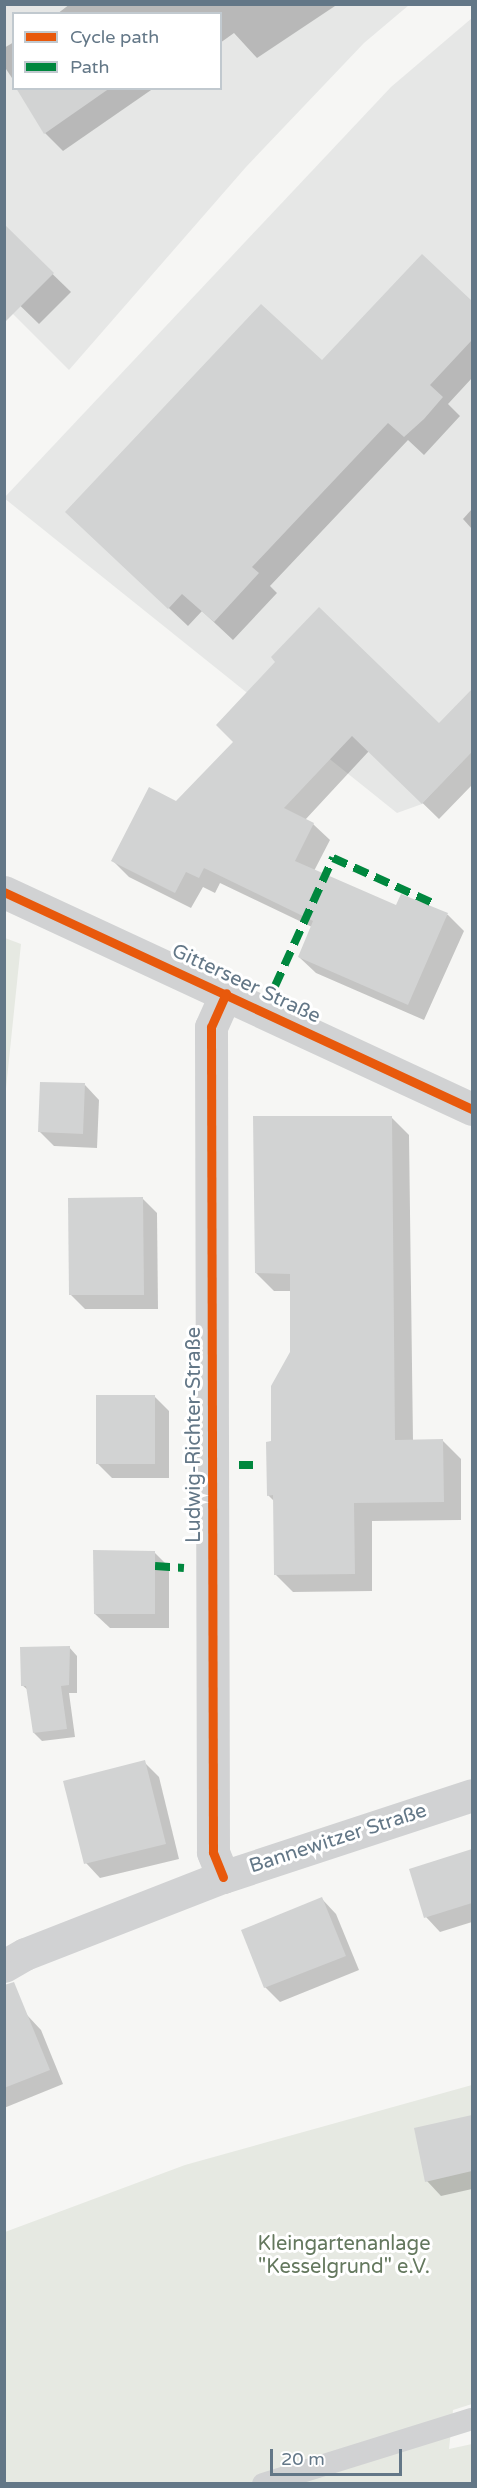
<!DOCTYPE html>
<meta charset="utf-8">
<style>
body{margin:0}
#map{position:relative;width:477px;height:2488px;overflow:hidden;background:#f6f6f4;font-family:"Varela Round",sans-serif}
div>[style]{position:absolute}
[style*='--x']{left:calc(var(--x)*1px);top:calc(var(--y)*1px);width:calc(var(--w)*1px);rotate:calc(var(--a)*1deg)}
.built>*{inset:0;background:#e6e7e6}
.green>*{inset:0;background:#e6e9e2}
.shadow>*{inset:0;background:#0003}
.building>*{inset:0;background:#d2d3d3}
.service>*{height:22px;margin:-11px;padding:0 11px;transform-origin:11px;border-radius:11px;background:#d1d2d3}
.minor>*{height:33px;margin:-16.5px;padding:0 16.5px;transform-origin:16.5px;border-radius:16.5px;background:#d1d2d3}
.quiet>*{height:8px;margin-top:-4px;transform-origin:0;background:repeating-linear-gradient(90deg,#00873e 0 15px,transparent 0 23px)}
.cycleway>*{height:9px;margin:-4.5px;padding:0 4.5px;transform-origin:4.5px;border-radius:4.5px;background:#e8590c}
span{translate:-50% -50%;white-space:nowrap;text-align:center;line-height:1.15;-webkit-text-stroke:6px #fff;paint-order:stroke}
.street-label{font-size:20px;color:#637787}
.park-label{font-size:20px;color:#64785e}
.frame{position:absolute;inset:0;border:6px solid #637787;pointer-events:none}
.legend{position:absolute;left:12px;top:12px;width:210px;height:78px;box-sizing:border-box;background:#fff;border:2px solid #c1c9cf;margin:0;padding:8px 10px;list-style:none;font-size:18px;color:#637787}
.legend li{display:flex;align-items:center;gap:12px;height:30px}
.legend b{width:30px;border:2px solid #c1c9cf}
.scale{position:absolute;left:270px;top:2449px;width:132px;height:27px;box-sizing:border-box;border:3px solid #637787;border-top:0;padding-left:8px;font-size:18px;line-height:21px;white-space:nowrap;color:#637787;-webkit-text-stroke:4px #fff;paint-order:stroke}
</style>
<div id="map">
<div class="built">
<i style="clip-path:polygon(evenodd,4px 5px,409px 5px,364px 43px,246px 167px,69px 370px,5px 306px,4px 5px,14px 14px,220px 14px,220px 88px,14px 88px,14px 14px)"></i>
<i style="clip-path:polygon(472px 18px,472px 752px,422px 804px,397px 813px,4px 498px,391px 87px)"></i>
</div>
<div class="green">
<i style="clip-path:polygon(5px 938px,21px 944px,5px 1098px,4px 1098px)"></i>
<i style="clip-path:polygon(472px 2085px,472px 2404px,453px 2410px,449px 2449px,472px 2444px,472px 2483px,5px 2484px,5px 2232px,185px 2165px)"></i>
</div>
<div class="shadow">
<i style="clip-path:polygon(70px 4px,338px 4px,257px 58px,234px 33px,220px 43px,220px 14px,57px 14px)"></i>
<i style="clip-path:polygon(14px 42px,14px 81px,4px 66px,4px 48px)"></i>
<i style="clip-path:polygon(18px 88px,154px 88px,63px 151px,45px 133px)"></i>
<i style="clip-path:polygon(4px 227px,71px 292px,39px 324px,4px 290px)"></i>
<i style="clip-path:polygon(422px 256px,472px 303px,472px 378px,448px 404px,460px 416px,424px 455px,408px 440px,270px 586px,277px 593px,233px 640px,202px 611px,188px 626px,86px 530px,322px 363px)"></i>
<i style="clip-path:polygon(472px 509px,472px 529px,463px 519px)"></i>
<i style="clip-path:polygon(472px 691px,472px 785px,439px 819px,369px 751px,305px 820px,313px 824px,330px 840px,314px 871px,397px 907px,401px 896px,448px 915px,464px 931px,424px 1020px,316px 973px,299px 957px,312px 927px,220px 883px,215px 893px,203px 887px,191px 908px,129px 877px,113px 861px,177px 803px,234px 742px,439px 725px)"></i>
<i style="clip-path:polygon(85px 1085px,99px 1100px,97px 1148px,54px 1146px,40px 1132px)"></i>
<i style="clip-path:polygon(391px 1117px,409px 1135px,413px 1441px,443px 1441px,461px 1459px,461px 1520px,372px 1521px,372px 1591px,293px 1592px,275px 1574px,274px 1501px,268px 1495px,273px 1443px,292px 1352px,291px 1291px,274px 1291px,256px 1273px)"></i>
<i style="clip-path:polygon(143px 1199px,157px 1213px,158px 1309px,85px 1309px,70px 1294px)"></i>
<i style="clip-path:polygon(154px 1396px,169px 1411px,169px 1478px,112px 1478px,98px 1464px)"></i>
<i style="clip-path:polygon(154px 1552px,169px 1567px,169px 1628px,110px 1628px,95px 1614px)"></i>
<i style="clip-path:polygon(69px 1647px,77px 1656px,77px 1693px,69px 1693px,75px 1737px,42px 1741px,34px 1733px,29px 1691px,22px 1685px)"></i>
<i style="clip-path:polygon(144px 1762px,159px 1777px,179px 1859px,100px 1878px,86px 1863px)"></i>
<i style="clip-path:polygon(472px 1850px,472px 1922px,440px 1932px,426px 1917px,411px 1870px)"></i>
<i style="clip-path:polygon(322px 1899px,336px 1914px,359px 1970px,280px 2002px,265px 1987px)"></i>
<i style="clip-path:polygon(27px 2015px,41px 2030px,63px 2084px,4px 2108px,4px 2024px)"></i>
<i style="clip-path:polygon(472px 2116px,472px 2189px,441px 2196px,427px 2181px,416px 2129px)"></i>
</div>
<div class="building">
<i style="clip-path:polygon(16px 88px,110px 88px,44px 134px)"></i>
<i style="clip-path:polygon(4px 224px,54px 273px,4px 323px)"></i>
<i style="clip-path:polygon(422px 254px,472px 301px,472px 340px,430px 385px,443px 397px,424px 419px,404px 437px,388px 423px,252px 567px,259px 573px,214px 622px,182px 594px,168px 609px,65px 512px,261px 304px,322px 360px)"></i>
<i style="clip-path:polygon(319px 607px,439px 723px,472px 689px,472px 752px,422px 804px,352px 736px,284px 808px,314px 823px,295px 861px,396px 905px,401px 894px,448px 913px,408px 1005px,298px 957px,313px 921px,204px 868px,199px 878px,186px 872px,175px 893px,111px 861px,149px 787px,176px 801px,233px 742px,216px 725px,275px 662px,271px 657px)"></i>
<i style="clip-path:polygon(40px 1082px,85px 1083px,83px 1134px,38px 1132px)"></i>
<i style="clip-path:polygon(253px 1116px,392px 1116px,395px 1440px,443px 1439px,444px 1502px,354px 1503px,355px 1574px,274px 1575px,273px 1495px,267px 1496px,266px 1442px,271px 1441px,271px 1386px,290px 1352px,290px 1274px,255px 1273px)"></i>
<i style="clip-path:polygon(143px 1197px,144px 1295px,69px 1295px,68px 1198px)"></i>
<i style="clip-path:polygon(96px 1395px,155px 1395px,155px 1464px,96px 1464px)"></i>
<i style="clip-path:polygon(93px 1550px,155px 1551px,155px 1614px,94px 1614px)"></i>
<i style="clip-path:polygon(70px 1646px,69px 1685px,61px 1686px,67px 1729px,33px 1733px,26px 1686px,21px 1686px,20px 1647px)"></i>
<i style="clip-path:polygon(145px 1760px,166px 1844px,84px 1864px,63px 1781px)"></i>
<i style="clip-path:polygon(472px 1849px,472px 1903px,424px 1918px,409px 1869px)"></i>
<i style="clip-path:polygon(322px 1897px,346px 1956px,264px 1988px,241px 1930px)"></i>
<i style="clip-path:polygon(14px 1982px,50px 2070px,4px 2088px,4px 1985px)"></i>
<i style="clip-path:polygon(472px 2115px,472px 2171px,425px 2182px,414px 2128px)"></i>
</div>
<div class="service">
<i style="--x:263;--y:2484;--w:219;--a:-17.3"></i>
</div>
<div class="minor">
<i style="--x:4;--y:892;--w:516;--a:24.88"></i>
<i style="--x:223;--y:1877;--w:27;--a:-112"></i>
<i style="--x:213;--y:1852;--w:825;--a:-90.14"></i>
<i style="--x:211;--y:1027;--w:37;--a:-66"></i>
<i style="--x:4;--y:1966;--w:24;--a:-30"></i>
<i style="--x:25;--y:1954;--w:212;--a:-21.3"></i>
<i style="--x:223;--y:1877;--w:262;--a:-18.2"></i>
</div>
<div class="quiet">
<i style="--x:275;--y:986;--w:141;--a:-65.6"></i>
<i style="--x:333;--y:858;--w:114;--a:24.3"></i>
<i style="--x:239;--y:1465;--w:14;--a:0"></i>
<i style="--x:155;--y:1566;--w:29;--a:4"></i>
</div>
<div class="cycleway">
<i style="--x:4;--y:892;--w:516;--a:24.88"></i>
<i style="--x:223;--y:1877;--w:27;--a:-112"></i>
<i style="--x:213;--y:1852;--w:825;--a:-90.14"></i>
<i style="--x:211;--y:1027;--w:37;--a:-66"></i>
</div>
<div class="street-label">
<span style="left:246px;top:984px;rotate:25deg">Gitterseer Straße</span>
<span style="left:194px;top:1435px;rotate:-90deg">Ludwig-Richter-Straße</span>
<span style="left:338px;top:1839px;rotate:-18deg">Bannewitzer Straße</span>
</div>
<div class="park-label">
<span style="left:344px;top:2256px">Kleingartenanlage<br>"Kesselgrund" e.V.</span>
</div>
<div class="frame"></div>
<ul class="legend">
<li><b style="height:8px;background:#e8590c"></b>Cycle path</li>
<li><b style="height:8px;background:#00873e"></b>Path</li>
</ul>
<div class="scale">20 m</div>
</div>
